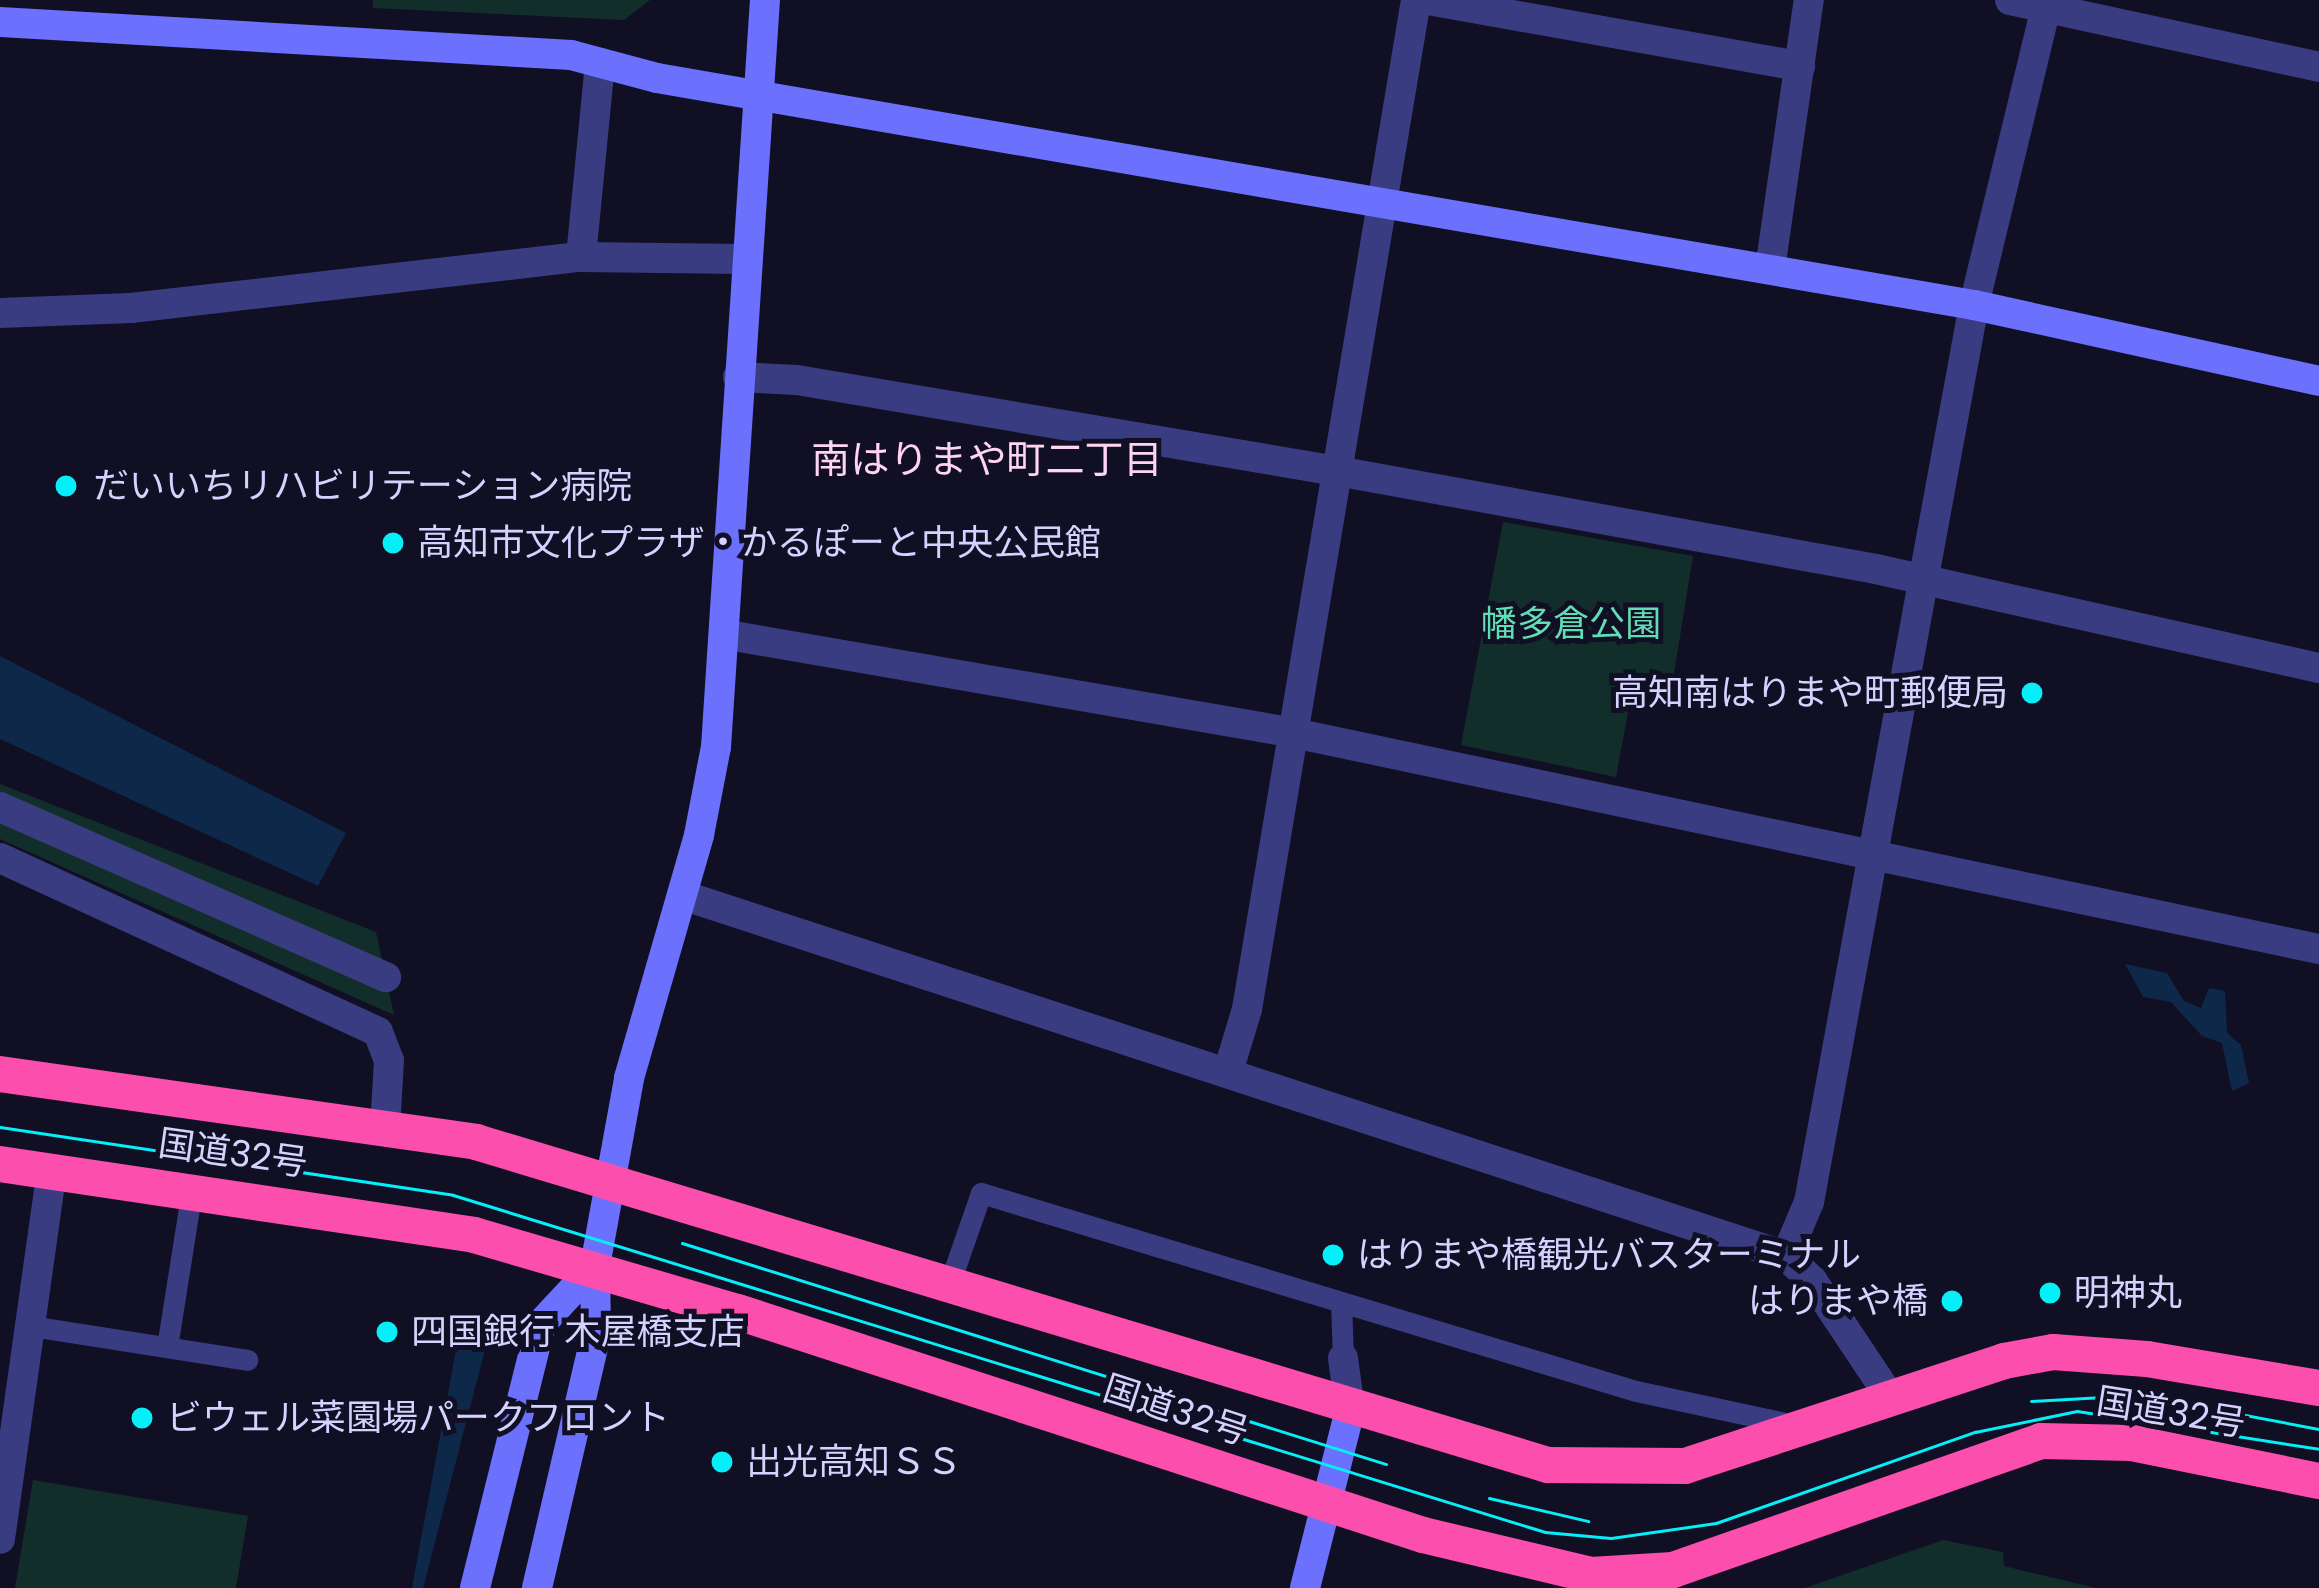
<!DOCTYPE html>
<meta charset="utf-8">
<style>
body{margin:0}
#map{position:relative;width:2319px;height:1588px;overflow:hidden;background:#110f24;font-family:Poppins,"Noto Sans JP",sans-serif}
div>[style]{position:absolute}
[style*='--x']{left:calc(var(--x)*1px);top:calc(var(--y)*1px);width:calc(var(--w)*1px);rotate:calc(var(--a)*1deg)}
.green>*{inset:0;background:#122e2b}
.water>*{inset:0;background:#0e2849}
.lane>*{height:21px;margin:-10.5px;padding:0 10.5px;transform-origin:10.5px;border-radius:10.5px;background:#3a3c82}
.street>*{height:30px;margin:-15px;padding:0 15px;transform-origin:15px;border-radius:15px;background:#3a3c82}
.secondary>*{height:30px;margin:-15px;padding:0 15px;transform-origin:15px;border-radius:15px;background:#6b70fd}
.highway>*{height:36px;margin:-18px;padding:0 18px;transform-origin:18px;border-radius:18px;background:#fc4fad}
.tram>*{height:3px;margin:-1.5px;padding:0 1.5px;transform-origin:1.5px;border-radius:1.5px;background:#04eff8}
.dots>*{width:33px;height:33px;translate:-50% -50%;box-sizing:border-box;border:6px solid #110f24;border-radius:50%}
span{translate:-50% -50%;white-space:nowrap;text-align:center;line-height:1.15;-webkit-text-stroke:10px #110f24;paint-order:stroke}
.poi-label{font-size:36px;color:#d4d2fe}
.left{translate:0 -50%;text-align:left}
.right{translate:-100% -50%;text-align:right}
.park-label{font-size:36px;color:#5fdeb6}
.street-label{font-size:36px;color:#d4d2fe}
.neighbourhood-label{font-size:39px;color:#fed4f2}
</style>
<div id="map">
<div class="green">
<i style="clip-path:polygon(373px 0,650px 0,624px 20px,373px 8px)"></i>
<i style="clip-path:polygon(1503px 522px,1693px 556px,1671px 692px,1633px 685px,1616px 777px,1461px 745px)"></i>
<i style="clip-path:polygon(0 784px,376px 932px,394px 1015px,0 839px)"></i>
<i style="clip-path:polygon(33px 1480px,248px 1516px,236px 1588px,15px 1588px)"></i>
<i style="clip-path:polygon(1943px 1540px,2003px 1552px,2004px 1566px,2096px 1588px,1805px 1588px)"></i>
</div>
<div class="water">
<i style="clip-path:polygon(0 656px,346px 833px,318px 886px,0 739px)"></i>
<i style="clip-path:polygon(2125px 964px,2167px 973px,2184px 1001px,2201px 1008px,2209px 988px,2225px 991px,2227px 1033px,2241px 1045px,2249px 1083px,2232px 1091px,2222px 1043px,2202px 1036px,2171px 1002px,2143px 997px)"></i>
<i style="clip-path:polygon(462px 1317px,486px 1346px,423px 1588px,412px 1588px)"></i>
</div>
<div class="lane">
<i style="--x:950;--y:1282;--w:94;--a:-70.8"></i>
<i style="--x:981;--y:1193;--w:684;--a:16.82"></i>
<i style="--x:1636;--y:1391;--w:163;--a:12.1"></i>
<i style="--x:1341;--y:1302;--w:56;--a:88"></i>
<i style="--x:31;--y:1326;--w:219;--a:8.9"></i>
<i style="--x:167;--y:1347;--w:160;--a:-81"></i>
</div>
<div class="street">
<i style="--x:1428;--y:0;--w:378;--a:10.1"></i>
<i style="--x:2010;--y:0;--w:316;--a:12.2"></i>
<i style="--x:581;--y:257;--w:195;--a:-84.4"></i>
<i style="--x:1770;--y:269;--w:272;--a:-81.8"></i>
<i style="--x:0;--y:313;--w:131;--a:-2.2"></i>
<i style="--x:131;--y:308;--w:453;--a:-6.5"></i>
<i style="--x:581;--y:257;--w:163;--a:0.7"></i>
<i style="--x:738;--y:377;--w:59;--a:2.9"></i>
<i style="--x:797;--y:380;--w:548;--a:9.57"></i>
<i style="--x:1337;--y:471;--w:548;--a:10.3"></i>
<i style="--x:1876;--y:569;--w:454;--a:12.6"></i>
<i style="--x:728;--y:635;--w:569;--a:9.81"></i>
<i style="--x:1289;--y:732;--w:1053;--a:11.9"></i>
<i style="--x:0;--y:807;--w:422;--a:23.8"></i>
<i style="--x:0;--y:858;--w:416;--a:24.7"></i>
<i style="--x:378;--y:1032;--w:30;--a:69"></i>
<i style="--x:389;--y:1060;--w:69;--a:93.3"></i>
<i style="--x:682;--y:895;--w:1162;--a:18.11"></i>
<i style="--x:1786;--y:1256;--w:35;--a:43"></i>
<i style="--x:1812;--y:1280;--w:144;--a:56.3"></i>
<i style="--x:1228;--y:1072;--w:66;--a:-73.2"></i>
<i style="--x:1247;--y:1009;--w:1023;--a:-80.49"></i>
<i style="--x:1786;--y:1256;--w:59;--a:-66.9"></i>
<i style="--x:1809;--y:1202;--w:912;--a:-79.58"></i>
<i style="--x:1974;--y:305;--w:314;--a:-76.4"></i>
<i style="--x:1343;--y:1358;--w:52;--a:82.3"></i>
<i style="--x:0;--y:1539;--w:373;--a:-82"></i>
</div>
<div class="secondary">
<i style="--x:0;--y:22;--w:572;--a:3.31"></i>
<i style="--x:571;--y:55;--w:89;--a:15"></i>
<i style="--x:657;--y:78;--w:1336;--a:9.78"></i>
<i style="--x:1974;--y:305;--w:353;--a:12.4"></i>
<i style="--x:475;--y:1588;--w:272;--a:-76"></i>
<i style="--x:541;--y:1324;--w:79;--a:-47"></i>
<i style="--x:537;--y:1588;--w:260;--a:-76.9"></i>
<i style="--x:596;--y:1335;--w:69;--a:-90.8"></i>
<i style="--x:595;--y:1266;--w:191;--a:-79.7"></i>
<i style="--x:629;--y:1078;--w:253;--a:-73.9"></i>
<i style="--x:699;--y:835;--w:90;--a:-79.1"></i>
<i style="--x:716;--y:747;--w:749;--a:-86.25"></i>
<i style="--x:1305;--y:1588;--w:184;--a:-75.8"></i>
</div>
<div class="highway">
<i style="--x:0;--y:1074;--w:481;--a:8.1"></i>
<i style="--x:476;--y:1142;--w:1120;--a:16.77"></i>
<i style="--x:1548;--y:1465;--w:137;--a:0.4"></i>
<i style="--x:1685;--y:1466;--w:336;--a:-18.2"></i>
<i style="--x:2004;--y:1361;--w:50;--a:-10.4"></i>
<i style="--x:2053;--y:1352;--w:94;--a:4.3"></i>
<i style="--x:2147;--y:1359;--w:174;--a:9.6"></i>
<i style="--x:0;--y:1164;--w:479;--a:8.5"></i>
<i style="--x:474;--y:1235;--w:275;--a:16.3"></i>
<i style="--x:738;--y:1312;--w:720;--a:18.03"></i>
<i style="--x:1423;--y:1535;--w:173;--a:13.4"></i>
<i style="--x:1591;--y:1575;--w:82;--a:-3.5"></i>
<i style="--x:1673;--y:1570;--w:390;--a:-19.3"></i>
<i style="--x:2041;--y:1441;--w:91;--a:1.3"></i>
<i style="--x:2132;--y:1443;--w:191;--a:11.5"></i>
</div>
<div class="tram">
<i style="--x:0;--y:1127;--w:458;--a:8.5"></i>
<i style="--x:453;--y:1195;--w:1143;--a:17.15"></i>
<i style="--x:1545;--y:1532;--w:66;--a:5.2"></i>
<i style="--x:1611;--y:1538;--w:106;--a:-8.1"></i>
<i style="--x:1716;--y:1523;--w:275;--a:-19.4"></i>
<i style="--x:1975;--y:1432;--w:104;--a:-11.6"></i>
<i style="--x:2077;--y:1411;--w:245;--a:8.9"></i>
<i style="--x:682;--y:1243;--w:738;--a:17.43"></i>
<i style="--x:2031;--y:1401;--w:108;--a:-3.2"></i>
<i style="--x:2139;--y:1395;--w:183;--a:10.7"></i>
<i style="--x:1489;--y:1498;--w:102;--a:13.1"></i>
</div>
<div class="dots">
<i style="left:66px;top:486px;background:#04eff8"></i>
<i style="left:393px;top:543px;background:#04eff8"></i>
<i style="left:2032px;top:693px;background:#04eff8"></i>
<i style="left:1333px;top:1255px;background:#04eff8"></i>
<i style="left:2050px;top:1293px;background:#04eff8"></i>
<i style="left:1952px;top:1301px;background:#04eff8"></i>
<i style="left:387px;top:1332px;background:#04eff8"></i>
<i style="left:142px;top:1418px;background:#04eff8"></i>
<i style="left:722px;top:1462px;background:#04eff8"></i>
</div>
<div class="poi-label">
<span class="left" style="left:93px;top:486px">だいいちリハビリテーション病院</span>
<span class="left" style="left:417px;top:543px">高知市文化プラザ・かるぽーと中央公民館</span>
<span class="right" style="left:2008px;top:693px">高知南はりまや町郵便局</span>
<span class="left" style="left:1357px;top:1255px">はりまや橋観光バスターミナル</span>
<span class="left" style="left:2074px;top:1293px">明神丸</span>
<span class="right" style="left:1928px;top:1301px">はりまや橋</span>
<span class="left" style="left:411px;top:1332px">四国銀行 木屋橋支店</span>
<span class="left" style="left:166px;top:1418px">ビウェル菜園場パークフロント</span>
<span class="left" style="left:746px;top:1462px">出光高知ＳＳ</span>
</div>
<div class="park-label">
<span style="left:1571px;top:624px">幡多倉公園</span>
</div>
<div class="street-label">
<span style="left:233px;top:1153px;rotate:8deg">国道32号</span>
<span style="left:1176px;top:1410px;rotate:18deg">国道32号</span>
<span style="left:2171px;top:1412px;rotate:9deg">国道32号</span>
</div>
<div class="neighbourhood-label">
<span style="left:987px;top:460px">南はりまや町二丁目</span>
</div>
</div>
